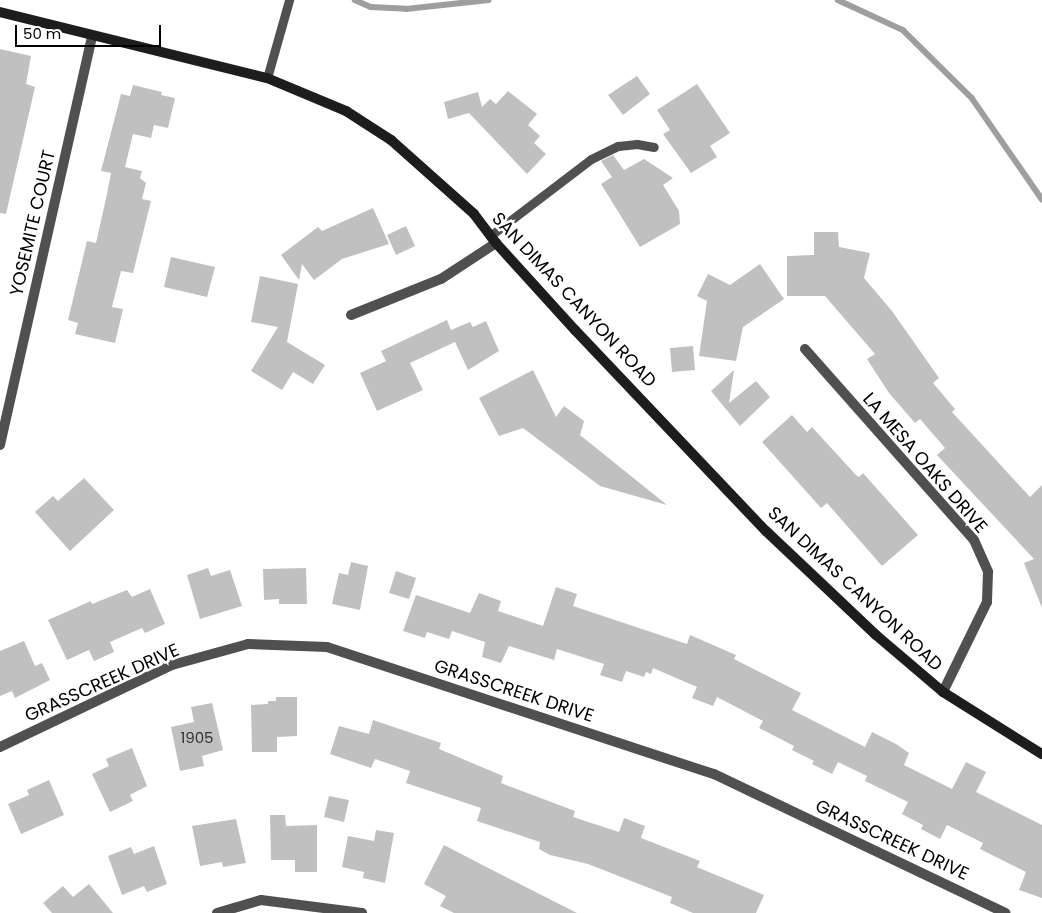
<!DOCTYPE html>
<style>
body{margin:0}
#map{position:relative;width:1042px;height:913px;overflow:hidden;background:#fff;font-family:Poppins,sans-serif}
div>[style]{position:absolute}
[style*='--x']{left:calc(var(--x)*1px);top:calc(var(--y)*1px);width:calc(var(--w)*1px);rotate:calc(var(--a)*1deg)}
.stream>*{height:5.5px;margin:-2.75px;padding:0 2.75px;transform-origin:2.75px;border-radius:2.75px;background:#9e9e9e}
.building>*{inset:0;background:#c0c0c0}
.lane>*{height:9px;margin:-4.5px;padding:0 4.5px;transform-origin:4.5px;border-radius:4.5px;background:#505050}
.street>*{height:10px;margin:-5px;padding:0 5px;transform-origin:5px;border-radius:5px;background:#505050}
.secondary>*{height:10px;margin:-5px;padding:0 5px;transform-origin:5px;border-radius:5px;background:#1d1d1d}
span{translate:-50% -50%;white-space:nowrap;text-align:center;line-height:1.15;-webkit-text-stroke:5px #fff;paint-order:stroke}
.number-label{font-size:15px;color:#303030}
.number-label span{-webkit-text-stroke-width:0}
.street-label{font-size:18px;color:#000}
.scale{position:absolute;left:15px;top:25px;width:146px;height:22px;box-sizing:border-box;border:2px solid #000;border-top:0;padding-left:6px;font-size:15px;line-height:18px;white-space:nowrap;color:#000;-webkit-text-stroke:4px #fff;paint-order:stroke}
</style>
<div id="map">
<div class="stream">
<i style="--x:355;--y:0;--w:17;--a:24"></i>
<i style="--x:371;--y:7;--w:35;--a:3"></i>
<i style="--x:406;--y:9;--w:83;--a:-6.2"></i>
<i style="--x:838;--y:0;--w:72;--a:24.8"></i>
<i style="--x:903;--y:30;--w:97;--a:44.6"></i>
<i style="--x:972;--y:98;--w:123;--a:55.3"></i>
</div>
<div class="building">
<i style="clip-path:polygon(0 49px,31px 56px,26px 84px,35px 87px,6px 214px,0 213px)"></i>
<i style="clip-path:polygon(637px 76px,650px 94px,623px 115px,608px 95px)"></i>
<i style="clip-path:polygon(697px 84px,730px 133px,710px 146px,717px 157px,691px 173px,663px 134px,670px 130px,657px 110px)"></i>
<i style="clip-path:polygon(133px 85px,162px 92px,161px 95px,175px 98px,168px 128px,154px 125px,151px 138px,133px 134px,125px 167px,142px 171px,140px 178px,146px 183px,142px 199px,151px 201px,133px 273px,121px 271px,112px 307px,123px 309px,115px 343px,75px 334px,78px 323px,68px 320px,87px 241px,96px 243px,107px 194px,111px 173px,101px 171px,121px 94px,130px 96px)"></i>
<i style="clip-path:polygon(508px 91px,537px 114px,528px 125px,540px 136px,534px 143px,546px 154px,527px 174px,469px 113px,448px 119px,444px 102px,478px 92px,482px 107px,490px 99px,496px 104px)"></i>
<i style="clip-path:polygon(613px 155px,624px 170px,644px 159px,673px 178px,663px 185px,679px 211px,680px 224px,640px 247px,601px 184px,612px 177px,601px 161px)"></i>
<i style="clip-path:polygon(373px 208px,389px 244px,342px 259px,314px 280px,302px 264px,299px 280px,281px 255px,318px 227px,322px 231px)"></i>
<i style="clip-path:polygon(406px 226px,415px 246px,396px 255px,387px 235px)"></i>
<i style="clip-path:polygon(814px 232px,838px 232px,839px 247px,870px 253px,864px 278px,892px 311px,939px 378px,933px 383px,955px 409px,952px 412px,1030px 497px,1042px 485px,1042px 608px,1024px 563px,1034px 559px,937px 455px,945px 448px,920px 419px,915px 423px,889px 393px,867px 359px,875px 354px,825px 296px,787px 296px,787px 256px,814px 255px)"></i>
<i style="clip-path:polygon(171px 257px,215px 267px,207px 297px,164px 287px)"></i>
<i style="clip-path:polygon(760px 264px,784px 299px,743px 327px,736px 361px,699px 356px,707px 301px,697px 296px,708px 274px,730px 285px)"></i>
<i style="clip-path:polygon(260px 276px,298px 284px,287px 342px,325px 365px,313px 384px,293px 372px,282px 390px,251px 371px,278px 327px,251px 322px)"></i>
<i style="clip-path:polygon(447px 320px,451px 330px,470px 322px,473px 327px,486px 321px,499px 351px,468px 370px,455px 342px,410px 363px,423px 390px,377px 411px,360px 373px,386px 361px,381px 351px)"></i>
<i style="clip-path:polygon(693px 346px,695px 370px,672px 372px,670px 348px)"></i>
<i style="clip-path:polygon(533px 370px,556px 417px,564px 406px,584px 421px,580px 435px,667px 505px,600px 486px,523px 428px,499px 436px,479px 398px)"></i>
<i style="clip-path:polygon(734px 370px,729px 403px,756px 381px,770px 397px,740px 426px,711px 391px)"></i>
<i style="clip-path:polygon(792px 415px,807px 432px,812px 427px,856px 475px,859px 477px,863px 473px,918px 535px,882px 566px,827px 503px,821px 508px,762px 442px)"></i>
<i style="clip-path:polygon(84px 478px,114px 510px,70px 551px,35px 512px,53px 496px,58px 501px)"></i>
<i style="clip-path:polygon(351px 562px,368px 566px,360px 610px,332px 604px,339px 573px,348px 575px)"></i>
<i style="clip-path:polygon(208px 568px,211px 576px,230px 570px,242px 606px,200px 619px,187px 575px)"></i>
<i style="clip-path:polygon(306px 568px,307px 604px,279px 604px,279px 599px,264px 600px,263px 569px)"></i>
<i style="clip-path:polygon(396px 571px,416px 578px,409px 599px,389px 593px)"></i>
<i style="clip-path:polygon(556px 587px,577px 594px,573px 606px,687px 644px,690px 635px,736px 655px,734px 659px,801px 693px,792px 710px,865px 747px,872px 732px,896px 744px,909px 753px,904px 765px,952px 789px,966px 762px,986px 772px,976px 792px,1042px 825px,1042px 898px,1019px 890px,1026px 872px,980px 849px,983px 843px,947px 825px,940px 839px,921px 829px,923px 825px,902px 814px,908px 802px,865px 781px,867px 776px,838px 762px,832px 774px,812px 764px,814px 761px,792px 750px,794px 746px,759px 728px,763px 721px,717px 697px,713px 706px,692px 698px,697px 687px,653px 668px,651px 674px,646px 672px,644px 677px,626px 671px,622px 682px,600px 675px,604px 664px,557px 649px,554px 660px,509px 646px,501px 663px,482px 657px,485px 642px,452px 631px,449px 639px,427px 632px,425px 638px,403px 631px,416px 595px,470px 613px,479px 593px,501px 601px,498px 611px,543px 626px)"></i>
<i style="clip-path:polygon(150px 589px,165px 624px,145px 633px,142px 628px,110px 642px,114px 652px,94px 661px,89px 650px,67px 660px,48px 620px,91px 601px,92px 604px,127px 590px,132px 597px)"></i>
<i style="clip-path:polygon(24px 641px,35px 666px,42px 663px,50px 680px,15px 698px,12px 691px,0 696px,0 651px)"></i>
<i style="clip-path:polygon(276px 697px,297px 697px,297px 736px,277px 737px,277px 752px,252px 752px,251px 705px,268px 704px,268px 701px,276px 701px)"></i>
<i style="clip-path:polygon(212px 703px,223px 750px,202px 756px,204px 766px,180px 771px,171px 727px,194px 722px,191px 707px)"></i>
<i style="clip-path:polygon(373px 720px,441px 743px,439px 749px,503px 776px,501px 783px,575px 811px,573px 817px,619px 832px,624px 818px,645px 826px,641px 838px,700px 861px,697px 867px,764px 895px,756px 913px,693px 913px,670px 903px,672px 897px,588px 864px,550px 855px,539px 849px,540px 842px,477px 821px,481px 808px,406px 783px,410px 771px,375px 759px,371px 768px,330px 754px,339px 726px,369px 734px)"></i>
<i style="clip-path:polygon(132px 748px,147px 786px,130px 795px,133px 801px,110px 812px,92px 774px,109px 766px,106px 759px)"></i>
<i style="clip-path:polygon(49px 780px,64px 815px,21px 834px,8px 804px,29px 795px,27px 790px)"></i>
<i style="clip-path:polygon(329px 796px,349px 800px,344px 822px,324px 817px)"></i>
<i style="clip-path:polygon(270px 815px,285px 815px,286px 826px,317px 825px,317px 872px,295px 872px,295px 860px,271px 860px)"></i>
<i style="clip-path:polygon(236px 819px,246px 863px,223px 867px,222px 862px,200px 866px,192px 826px)"></i>
<i style="clip-path:polygon(376px 830px,394px 833px,385px 883px,363px 878px,364px 872px,342px 867px,348px 836px,374px 841px)"></i>
<i style="clip-path:polygon(444px 845px,498px 873px,577px 913px,454px 913px,440px 906px,446px 896px,424px 884px)"></i>
<i style="clip-path:polygon(154px 846px,167px 884px,147px 892px,144px 886px,122px 895px,108px 856px,131px 847px,134px 854px)"></i>
<i style="clip-path:polygon(89px 884px,113px 913px,52px 913px,43px 903px,63px 886px,73px 897px)"></i>
</div>
<div class="lane">
<i style="--x:267;--y:78;--w:81;--a:-74.2"></i>
<i style="--x:490;--y:236;--w:127;--a:-37.3"></i>
<i style="--x:591;--y:159;--w:30;--a:-26"></i>
<i style="--x:618;--y:146;--w:19;--a:-6"></i>
<i style="--x:637;--y:144;--w:17;--a:10"></i>
</div>
<div class="street">
<i style="--x:351;--y:315;--w:97;--a:-21.8"></i>
<i style="--x:441;--y:279;--w:66;--a:-33.2"></i>
<i style="--x:805;--y:349;--w:255;--a:48.5"></i>
<i style="--x:974;--y:540;--w:35;--a:66"></i>
<i style="--x:988;--y:572;--w:30;--a:92"></i>
<i style="--x:987;--y:602;--w:100;--a:116.1"></i>
<i style="--x:0;--y:445;--w:419;--a:-77.3"></i>
<i style="--x:0;--y:747;--w:191;--a:-25.5"></i>
<i style="--x:172;--y:665;--w:79;--a:-15.4"></i>
<i style="--x:248;--y:644;--w:79;--a:2.2"></i>
<i style="--x:327;--y:647;--w:407;--a:18.2"></i>
<i style="--x:714;--y:774;--w:323;--a:25.5"></i>
<i style="--x:217;--y:913;--w:46;--a:-16.5"></i>
<i style="--x:261;--y:900;--w:102;--a:7.3"></i>
</div>
<div class="secondary">
<i style="--x:0;--y:12;--w:275;--a:13.9"></i>
<i style="--x:267;--y:78;--w:86;--a:22.7"></i>
<i style="--x:346;--y:111;--w:54;--a:32.8"></i>
<i style="--x:391;--y:140;--w:111;--a:41.7"></i>
<i style="--x:474;--y:214;--w:36;--a:53"></i>
<i style="--x:496;--y:243;--w:118;--a:47.8"></i>
<i style="--x:575;--y:330;--w:277;--a:46.5"></i>
<i style="--x:766;--y:531;--w:151;--a:43.4"></i>
<i style="--x:876;--y:635;--w:88;--a:40.4"></i>
<i style="--x:943;--y:692;--w:117;--a:32.1"></i>
</div>
<div class="number-label">
<span style="left:197px;top:738px">1905</span>
</div>
<div class="street-label">
<span style="left:33px;top:223px;rotate:-77deg">YOSEMITE COURT</span>
<span style="left:574px;top:300px;rotate:47deg">SAN DIMAS CANYON ROAD</span>
<span style="left:925px;top:463px;rotate:49deg">LA MESA OAKS DRIVE</span>
<span style="left:855px;top:589px;rotate:43deg">SAN DIMAS CANYON ROAD</span>
<span style="left:102px;top:683px;rotate:-24deg">GRASSCREEK DRIVE</span>
<span style="left:514px;top:691px;rotate:18deg">GRASSCREEK DRIVE</span>
<span style="left:892px;top:840px;rotate:25deg">GRASSCREEK DRIVE</span>
</div>
<div class="scale">50 m</div>
</div>
